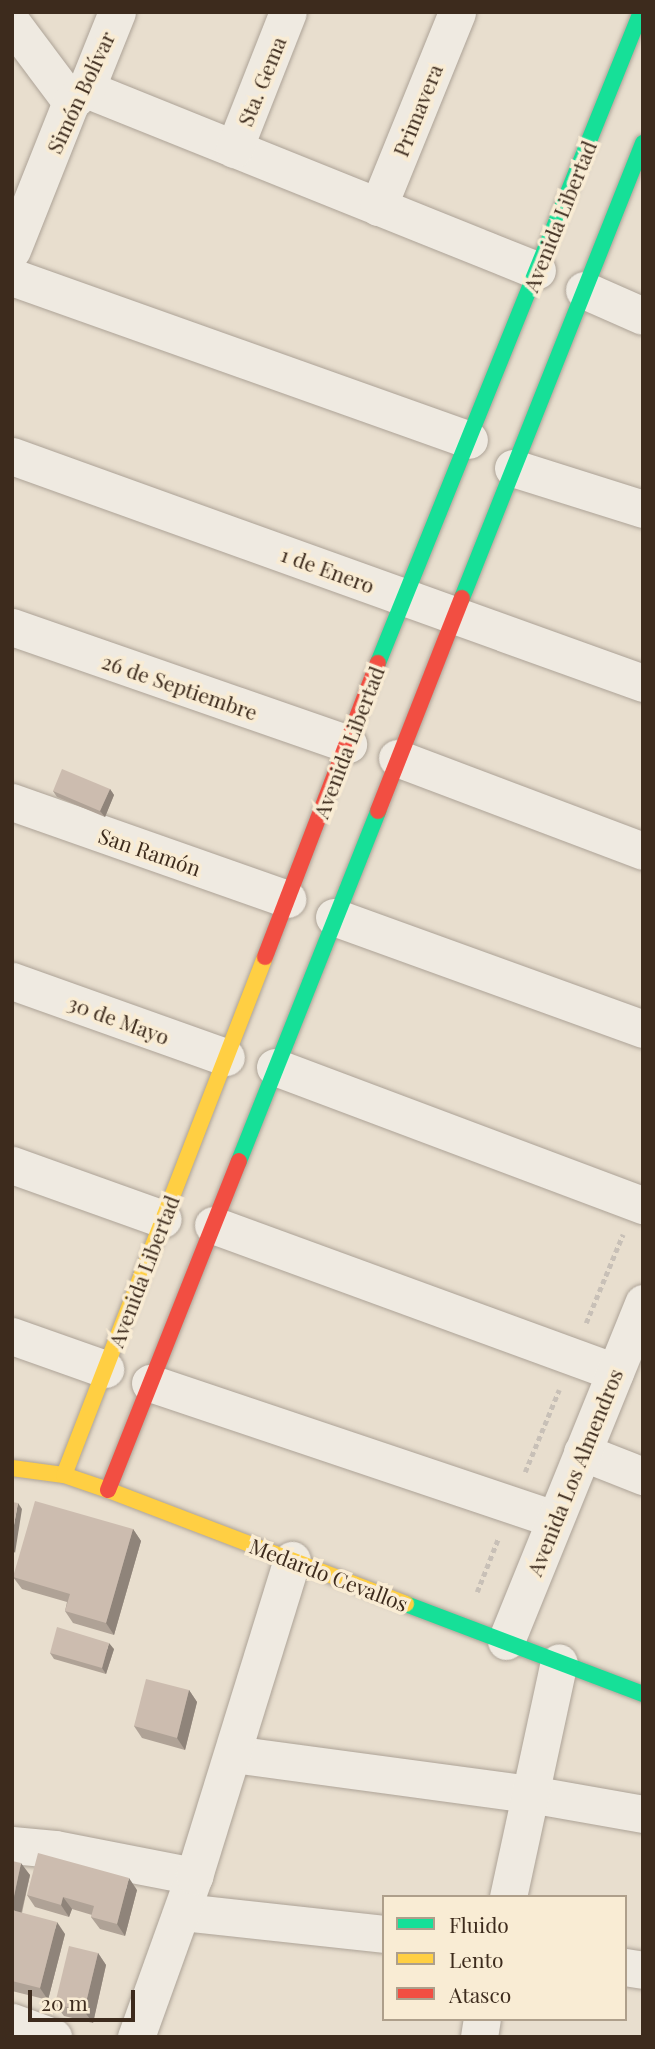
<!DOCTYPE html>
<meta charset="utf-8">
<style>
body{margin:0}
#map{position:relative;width:655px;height:2049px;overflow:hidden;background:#e8dece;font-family:"Playfair Display",serif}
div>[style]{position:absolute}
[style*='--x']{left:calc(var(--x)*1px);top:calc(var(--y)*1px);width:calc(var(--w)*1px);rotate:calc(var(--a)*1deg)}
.path>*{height:4.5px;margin-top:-2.25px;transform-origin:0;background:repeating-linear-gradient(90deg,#c8c0b7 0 5px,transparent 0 8.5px)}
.roads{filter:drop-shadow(0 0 2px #ada397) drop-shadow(0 0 2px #ada397)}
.street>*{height:37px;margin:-18.5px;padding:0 18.5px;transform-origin:18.5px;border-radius:18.5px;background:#efeae1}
.fast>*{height:16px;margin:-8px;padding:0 8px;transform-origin:8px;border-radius:8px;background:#16e098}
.slow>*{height:16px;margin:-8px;padding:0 8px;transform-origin:8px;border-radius:8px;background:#ffcf43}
.jam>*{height:16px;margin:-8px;padding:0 8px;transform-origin:8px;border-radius:8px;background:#f24e42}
.wall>*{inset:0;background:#afa296}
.shaded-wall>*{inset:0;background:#8f847a}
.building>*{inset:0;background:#ccbcaf}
span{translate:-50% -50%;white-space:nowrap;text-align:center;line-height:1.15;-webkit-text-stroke:7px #f9ecd4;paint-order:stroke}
.street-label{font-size:21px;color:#3d2b1d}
.frame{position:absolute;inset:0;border:14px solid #3d2b1d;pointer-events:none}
.legend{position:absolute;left:382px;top:1895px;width:245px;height:126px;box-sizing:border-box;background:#f9ecd4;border:2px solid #ae9f8b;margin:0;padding:9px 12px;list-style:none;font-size:21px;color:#3d2b1d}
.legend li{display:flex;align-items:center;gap:14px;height:35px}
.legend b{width:35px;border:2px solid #ae9f8b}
.scale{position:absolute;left:28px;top:1990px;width:107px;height:32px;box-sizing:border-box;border:4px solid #3d2b1d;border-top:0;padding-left:9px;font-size:21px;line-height:24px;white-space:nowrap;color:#3d2b1d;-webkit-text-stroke:5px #f9ecd4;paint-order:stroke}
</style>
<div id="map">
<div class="path">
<i style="--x:586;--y:1323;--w:96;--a:-67.4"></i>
<i style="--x:525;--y:1472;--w:89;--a:-67.5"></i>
<i style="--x:477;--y:1592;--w:57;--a:-68.4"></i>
</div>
<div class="roads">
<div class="street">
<i style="--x:12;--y:23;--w:99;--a:53.2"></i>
<i style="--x:86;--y:89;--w:486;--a:21.9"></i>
<i style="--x:234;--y:149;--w:147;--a:-68.5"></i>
<i style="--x:378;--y:207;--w:210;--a:-67.9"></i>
<i style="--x:12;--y:250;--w:159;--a:-68.3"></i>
<i style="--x:71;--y:102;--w:20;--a:-41"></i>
<i style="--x:86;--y:89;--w:83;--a:-68.1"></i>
<i style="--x:12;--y:277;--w:485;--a:19.6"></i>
<i style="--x:584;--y:290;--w:64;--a:23.8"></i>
<i style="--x:12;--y:456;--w:671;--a:19.79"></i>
<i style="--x:513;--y:468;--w:136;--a:17.5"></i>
<i style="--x:12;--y:627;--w:356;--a:19.2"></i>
<i style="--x:397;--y:758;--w:263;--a:20.7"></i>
<i style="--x:12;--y:802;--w:292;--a:19.4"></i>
<i style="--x:334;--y:917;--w:329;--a:19.9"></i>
<i style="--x:12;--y:981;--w:227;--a:19.6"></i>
<i style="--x:275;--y:1067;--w:393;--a:20.6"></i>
<i style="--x:12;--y:1165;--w:160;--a:19.7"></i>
<i style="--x:213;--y:1225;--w:428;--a:20.1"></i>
<i style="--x:12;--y:1336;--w:99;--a:19.5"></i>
<i style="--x:150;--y:1383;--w:427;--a:18.6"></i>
<i style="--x:582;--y:1452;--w:66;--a:21.5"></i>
<i style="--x:506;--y:1641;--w:365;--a:-67.9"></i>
<i style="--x:233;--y:1754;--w:300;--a:7.7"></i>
<i style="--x:530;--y:1794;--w:115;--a:10"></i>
<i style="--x:12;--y:1845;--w:43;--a:5.3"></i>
<i style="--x:55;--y:1849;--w:142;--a:11"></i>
<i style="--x:508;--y:1897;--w:240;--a:-77.8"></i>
<i style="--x:183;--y:1912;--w:202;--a:6.2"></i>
<i style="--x:625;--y:1967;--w:18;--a:9"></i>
<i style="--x:12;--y:2022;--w:44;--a:20.1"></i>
<i style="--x:136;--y:2037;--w:171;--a:-70.2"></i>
<i style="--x:194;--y:1876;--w:331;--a:-72.8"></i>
<i style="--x:479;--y:2037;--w:18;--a:-81"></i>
</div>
<div class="fast">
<i style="--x:462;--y:598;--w:490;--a:-68.3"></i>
<i style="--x:378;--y:663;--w:702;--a:-68"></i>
<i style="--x:239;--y:1161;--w:377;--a:-68.3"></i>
<i style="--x:406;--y:1604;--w:254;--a:20.8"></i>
</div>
<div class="slow">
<i style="--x:12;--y:1468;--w:52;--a:7.7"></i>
<i style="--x:64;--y:1475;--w:46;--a:18.8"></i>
<i style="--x:108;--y:1490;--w:319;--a:20.9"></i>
<i style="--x:64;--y:1475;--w:556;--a:-68.79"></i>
</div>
<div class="jam">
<i style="--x:378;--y:811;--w:229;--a:-68.5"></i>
<i style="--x:265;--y:957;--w:315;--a:-69"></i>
<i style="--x:108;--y:1490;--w:354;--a:-68.3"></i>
</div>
</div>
<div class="wall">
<i style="clip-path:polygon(110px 789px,114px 795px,105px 817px,57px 797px,53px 791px)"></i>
<i style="clip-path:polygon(133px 1529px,141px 1541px,114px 1635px,73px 1623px,65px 1611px,67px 1602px,22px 1589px,13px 1577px)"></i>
<i style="clip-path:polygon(114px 1649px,106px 1674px,54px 1659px,50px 1653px)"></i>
<i style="clip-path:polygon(189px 1690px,197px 1702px,185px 1750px,142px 1738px,134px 1726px)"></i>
<i style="clip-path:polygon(12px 1861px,30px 1875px,22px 1913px,65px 1934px,48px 2000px,12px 1991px)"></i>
<i style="clip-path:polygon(137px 1890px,125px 1936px,100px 1929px,91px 1917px,92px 1915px,72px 1909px,69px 1917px,35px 1907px,27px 1895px)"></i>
<i style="clip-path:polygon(98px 1953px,106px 1965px,93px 2023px,64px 2016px,55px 2004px)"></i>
</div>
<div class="shaded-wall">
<i style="clip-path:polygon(110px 789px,114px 795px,105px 817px,100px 811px)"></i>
<i style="clip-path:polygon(18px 1503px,22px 1509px,15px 1553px,12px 1549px,12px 1536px)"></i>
<i style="clip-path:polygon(133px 1529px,141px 1541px,114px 1635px,106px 1623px)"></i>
<i style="clip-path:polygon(109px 1643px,114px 1649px,106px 1674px,102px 1668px)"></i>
<i style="clip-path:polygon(189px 1690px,197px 1702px,185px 1750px,177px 1738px)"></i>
<i style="clip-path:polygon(21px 1863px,30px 1875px,20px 1918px,12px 1907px)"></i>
<i style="clip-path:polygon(129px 1878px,137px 1890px,125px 1936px,117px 1924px)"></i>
<i style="clip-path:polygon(63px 1897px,72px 1909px,69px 1917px,61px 1905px)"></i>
<i style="clip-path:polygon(57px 1922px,65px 1934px,48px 2000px,40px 1988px)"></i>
<i style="clip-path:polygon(98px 1953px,106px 1965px,93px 2023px,84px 2011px)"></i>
</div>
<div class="building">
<i style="clip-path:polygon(62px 769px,110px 789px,100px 811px,53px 791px)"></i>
<i style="clip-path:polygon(35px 1501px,133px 1529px,106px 1623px,65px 1611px,70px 1594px,13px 1577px)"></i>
<i style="clip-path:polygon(12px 1502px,18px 1503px,12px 1536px)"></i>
<i style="clip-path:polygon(57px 1627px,109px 1643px,102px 1668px,50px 1653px)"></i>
<i style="clip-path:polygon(146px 1679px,189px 1690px,177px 1738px,134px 1726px)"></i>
<i style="clip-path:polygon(38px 1853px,129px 1878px,117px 1924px,91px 1917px,94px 1906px,63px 1897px,61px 1905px,27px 1895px)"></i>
<i style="clip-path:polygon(12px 1861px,21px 1863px,12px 1905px)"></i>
<i style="clip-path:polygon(12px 1910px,57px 1922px,40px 1988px,12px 1981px)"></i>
<i style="clip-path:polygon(69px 1946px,98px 1953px,84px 2011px,55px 2004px)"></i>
</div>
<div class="street-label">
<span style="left:261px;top:81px;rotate:-68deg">Sta. Gema</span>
<span style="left:80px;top:92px;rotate:-65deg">Simón Bolívar</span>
<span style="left:417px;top:110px;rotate:-68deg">Primavera</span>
<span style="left:559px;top:216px;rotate:-68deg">Avenida Libertad</span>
<span style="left:328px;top:569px;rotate:20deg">1 de Enero</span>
<span style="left:180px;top:686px;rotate:19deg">26 de Septiembre</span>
<span style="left:348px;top:742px;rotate:-69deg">Avenida Libertad</span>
<span style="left:150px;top:851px;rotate:19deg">San Ramón</span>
<span style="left:119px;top:1019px;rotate:20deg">30 de Mayo</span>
<span style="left:143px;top:1271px;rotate:-69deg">Avenida Libertad</span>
<span style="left:574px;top:1472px;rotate:-68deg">Avenida Los Almendros</span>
<span style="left:329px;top:1574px;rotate:21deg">Medardo Cevallos</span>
</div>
<div class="frame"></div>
<ul class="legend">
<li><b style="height:9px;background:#16e098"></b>Fluido</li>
<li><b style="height:9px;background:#ffcf43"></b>Lento</li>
<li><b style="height:9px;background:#f24e42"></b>Atasco</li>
</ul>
<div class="scale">20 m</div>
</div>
